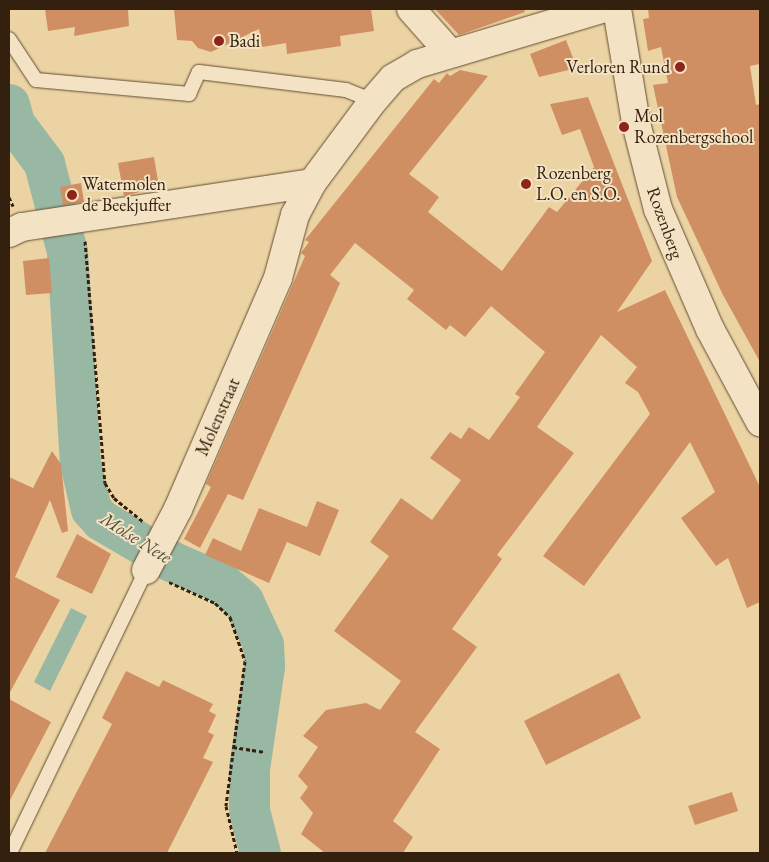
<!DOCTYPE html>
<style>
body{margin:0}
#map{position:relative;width:769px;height:862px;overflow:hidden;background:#ecd3a3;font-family:"EB Garamond",serif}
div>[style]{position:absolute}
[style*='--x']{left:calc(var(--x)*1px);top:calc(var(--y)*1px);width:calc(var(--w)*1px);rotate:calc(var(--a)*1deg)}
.water>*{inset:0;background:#99b8a4}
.river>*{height:41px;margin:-20.5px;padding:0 20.5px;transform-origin:20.5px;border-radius:20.5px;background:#99b8a4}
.building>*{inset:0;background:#d08f62}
.path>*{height:3px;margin-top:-1.5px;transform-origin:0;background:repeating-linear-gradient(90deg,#33200e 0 4px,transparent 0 6.5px)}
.roads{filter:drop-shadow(0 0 1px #614d33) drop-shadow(0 0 1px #614d33)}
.service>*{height:14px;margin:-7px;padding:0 7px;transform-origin:7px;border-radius:7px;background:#f3e2c3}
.minor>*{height:28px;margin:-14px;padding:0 14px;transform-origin:14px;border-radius:14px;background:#f3e2c3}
.secondary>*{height:28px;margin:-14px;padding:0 14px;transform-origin:14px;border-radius:14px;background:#f3e2c3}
.dots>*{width:14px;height:14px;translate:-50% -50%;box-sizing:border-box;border:2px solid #f3e2c3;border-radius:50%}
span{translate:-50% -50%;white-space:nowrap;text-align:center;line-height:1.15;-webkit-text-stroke:4px #f3e2c3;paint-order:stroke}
.poi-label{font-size:18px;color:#33200e}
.left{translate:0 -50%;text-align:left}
.right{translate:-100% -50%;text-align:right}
.street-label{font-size:18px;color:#33200e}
.water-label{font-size:19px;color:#524e3b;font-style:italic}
.frame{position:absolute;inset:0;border:10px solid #33200e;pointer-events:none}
</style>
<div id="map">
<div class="water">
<i style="clip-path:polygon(71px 608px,87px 616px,50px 691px,34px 682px)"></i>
</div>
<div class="river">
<i style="--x:9;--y:104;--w:20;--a:75"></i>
<i style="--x:14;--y:123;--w:50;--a:53.1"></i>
<i style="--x:44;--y:163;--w:91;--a:75.4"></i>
<i style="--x:67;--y:251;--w:212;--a:86.5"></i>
<i style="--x:80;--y:463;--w:47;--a:76.6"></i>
<i style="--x:91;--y:509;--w:15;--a:48"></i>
<i style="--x:101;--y:520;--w:81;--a:30.4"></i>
<i style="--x:171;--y:561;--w:57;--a:23.9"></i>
<i style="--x:223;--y:584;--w:26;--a:40"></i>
<i style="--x:243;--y:601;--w:47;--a:65.1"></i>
<i style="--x:263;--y:644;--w:22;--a:87"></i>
<i style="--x:264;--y:666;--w:104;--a:98.3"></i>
<i style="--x:249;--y:769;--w:41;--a:90"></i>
<i style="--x:249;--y:810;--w:44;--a:75.7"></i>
</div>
<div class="building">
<i style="clip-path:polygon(45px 9px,128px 9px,129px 26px,74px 36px,75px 27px,48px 31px)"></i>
<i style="clip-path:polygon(174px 9px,371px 9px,374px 31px,340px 36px,341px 46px,287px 54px,286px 43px,262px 47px,259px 29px,211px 52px,198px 48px,192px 41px,177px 40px)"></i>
<i style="clip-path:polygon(435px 9px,524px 9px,525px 12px,459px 35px)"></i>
<i style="clip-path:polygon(648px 9px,760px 9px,760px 64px,750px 66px,756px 105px,760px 104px,760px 362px,723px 295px,677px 197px,653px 85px,668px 83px,661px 47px,648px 51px,643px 19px,649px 18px)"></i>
<i style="clip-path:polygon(566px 40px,577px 68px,539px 77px,530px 54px)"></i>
<i style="clip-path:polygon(460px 70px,488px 76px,409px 174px,439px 197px,428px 212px,502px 271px,549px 207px,557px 212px,594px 167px,580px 129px,562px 135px,550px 104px,588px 97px,652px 261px,617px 312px,665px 290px,760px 487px,760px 602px,747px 608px,728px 558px,716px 566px,681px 518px,715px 492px,690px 442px,584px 586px,543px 556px,650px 414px,638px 392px,625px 383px,637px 367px,601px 335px,537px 427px,574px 453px,497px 555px,502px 559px,452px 629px,477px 647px,415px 732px,440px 749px,393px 821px,413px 837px,403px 853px,325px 853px,301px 834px,313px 813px,300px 798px,308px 787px,298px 776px,318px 747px,303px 736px,326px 710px,366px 703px,380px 710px,401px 681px,334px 631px,389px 556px,370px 542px,401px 498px,432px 520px,461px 480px,430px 458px,450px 432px,461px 439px,469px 427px,489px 440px,520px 397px,515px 394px,545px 352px,491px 306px,465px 337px,450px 325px,446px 330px,407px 299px,414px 290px,355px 243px,330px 275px,340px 283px,243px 500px,228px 494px,200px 548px,184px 539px,211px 487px,206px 484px,305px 256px,301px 253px,309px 242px,305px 240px,434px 79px,439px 83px,447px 73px,450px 76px)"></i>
<i style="clip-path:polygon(154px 157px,159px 187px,124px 196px,118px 163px)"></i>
<i style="clip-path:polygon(81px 183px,84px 202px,63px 205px,60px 187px)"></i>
<i style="clip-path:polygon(49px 258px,52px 293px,26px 295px,23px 261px)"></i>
<i style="clip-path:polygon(52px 451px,61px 464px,68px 531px,62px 533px,50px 500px,15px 577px,60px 600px,9px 694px,9px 477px,33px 488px)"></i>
<i style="clip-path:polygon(317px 501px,339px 510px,320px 556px,287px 542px,269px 583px,205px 555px,213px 538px,241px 551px,259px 508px,307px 527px)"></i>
<i style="clip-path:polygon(77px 534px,111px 554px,92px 594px,56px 577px)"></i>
<i style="clip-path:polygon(126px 671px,159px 687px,163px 680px,213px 704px,209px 711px,216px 715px,208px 732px,214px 735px,203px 758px,213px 762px,167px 853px,45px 853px,112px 724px,102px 718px)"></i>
<i style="clip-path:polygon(619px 673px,641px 718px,546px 765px,524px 721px)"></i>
<i style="clip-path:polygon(9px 699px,51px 722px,9px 802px)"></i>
<i style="clip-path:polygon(732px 792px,738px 811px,695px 825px,688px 806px)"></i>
</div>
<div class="path">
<i style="--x:9;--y:197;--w:10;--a:66"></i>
<i style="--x:85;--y:241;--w:243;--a:85.3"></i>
<i style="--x:105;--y:483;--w:17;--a:59"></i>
<i style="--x:114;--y:498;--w:38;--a:39"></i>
<i style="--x:169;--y:582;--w:51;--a:24.5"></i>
<i style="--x:215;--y:603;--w:21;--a:43"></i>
<i style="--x:230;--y:617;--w:46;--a:71.2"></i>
<i style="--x:245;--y:661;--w:146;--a:97.5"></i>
<i style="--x:226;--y:806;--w:48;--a:76.8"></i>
<i style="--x:233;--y:747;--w:32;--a:9"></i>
</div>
<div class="roads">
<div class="service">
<i style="--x:9;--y:39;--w:49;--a:56.6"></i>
<i style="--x:36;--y:80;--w:154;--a:5.2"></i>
<i style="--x:189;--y:94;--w:24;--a:-66"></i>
<i style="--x:199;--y:72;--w:148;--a:7"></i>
<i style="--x:346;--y:90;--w:29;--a:22"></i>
<i style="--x:10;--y:853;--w:314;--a:-64.3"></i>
</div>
<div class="minor">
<i style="--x:411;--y:9;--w:59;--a:48.4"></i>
<i style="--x:9;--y:233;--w:14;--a:-25"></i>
<i style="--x:22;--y:227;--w:293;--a:-8.6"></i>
<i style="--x:146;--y:570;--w:69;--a:-62.3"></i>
<i style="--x:178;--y:509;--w:252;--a:-66.6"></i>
<i style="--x:278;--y:278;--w:65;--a:-74.9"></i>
<i style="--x:295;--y:215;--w:36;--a:-62"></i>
<i style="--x:312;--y:183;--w:102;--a:-53.4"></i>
<i style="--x:373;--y:101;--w:30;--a:-49"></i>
<i style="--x:393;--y:78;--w:28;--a:-30"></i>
<i style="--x:417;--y:64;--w:193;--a:-16.6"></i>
</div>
<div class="secondary">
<i style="--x:617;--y:9;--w:116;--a:80.5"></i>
<i style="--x:636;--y:123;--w:89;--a:75.7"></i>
<i style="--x:658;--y:209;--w:131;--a:66.6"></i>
<i style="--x:710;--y:329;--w:106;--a:61.7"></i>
</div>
</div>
<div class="dots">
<i style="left:219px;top:41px;background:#8f2418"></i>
<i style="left:680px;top:67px;background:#8f2418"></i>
<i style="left:624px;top:127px;background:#8f2418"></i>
<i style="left:526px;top:184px;background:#8f2418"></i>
<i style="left:72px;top:195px;background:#8f2418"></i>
</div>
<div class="poi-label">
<span class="left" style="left:229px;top:41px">Badi</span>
<span class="right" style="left:670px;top:67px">Verloren Rund</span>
<span class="left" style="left:634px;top:127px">Mol<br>Rozenbergschool</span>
<span class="left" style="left:536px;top:184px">Rozenberg<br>L.O. en S.O.</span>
<span class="left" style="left:82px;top:195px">Watermolen<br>de Beekjuffer</span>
</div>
<div class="street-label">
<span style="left:665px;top:223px;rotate:70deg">Rozenberg</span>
<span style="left:218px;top:417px;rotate:-66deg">Molenstraat</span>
</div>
<div class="water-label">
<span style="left:136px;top:538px;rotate:32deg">Molse Nete</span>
</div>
<div class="frame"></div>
</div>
